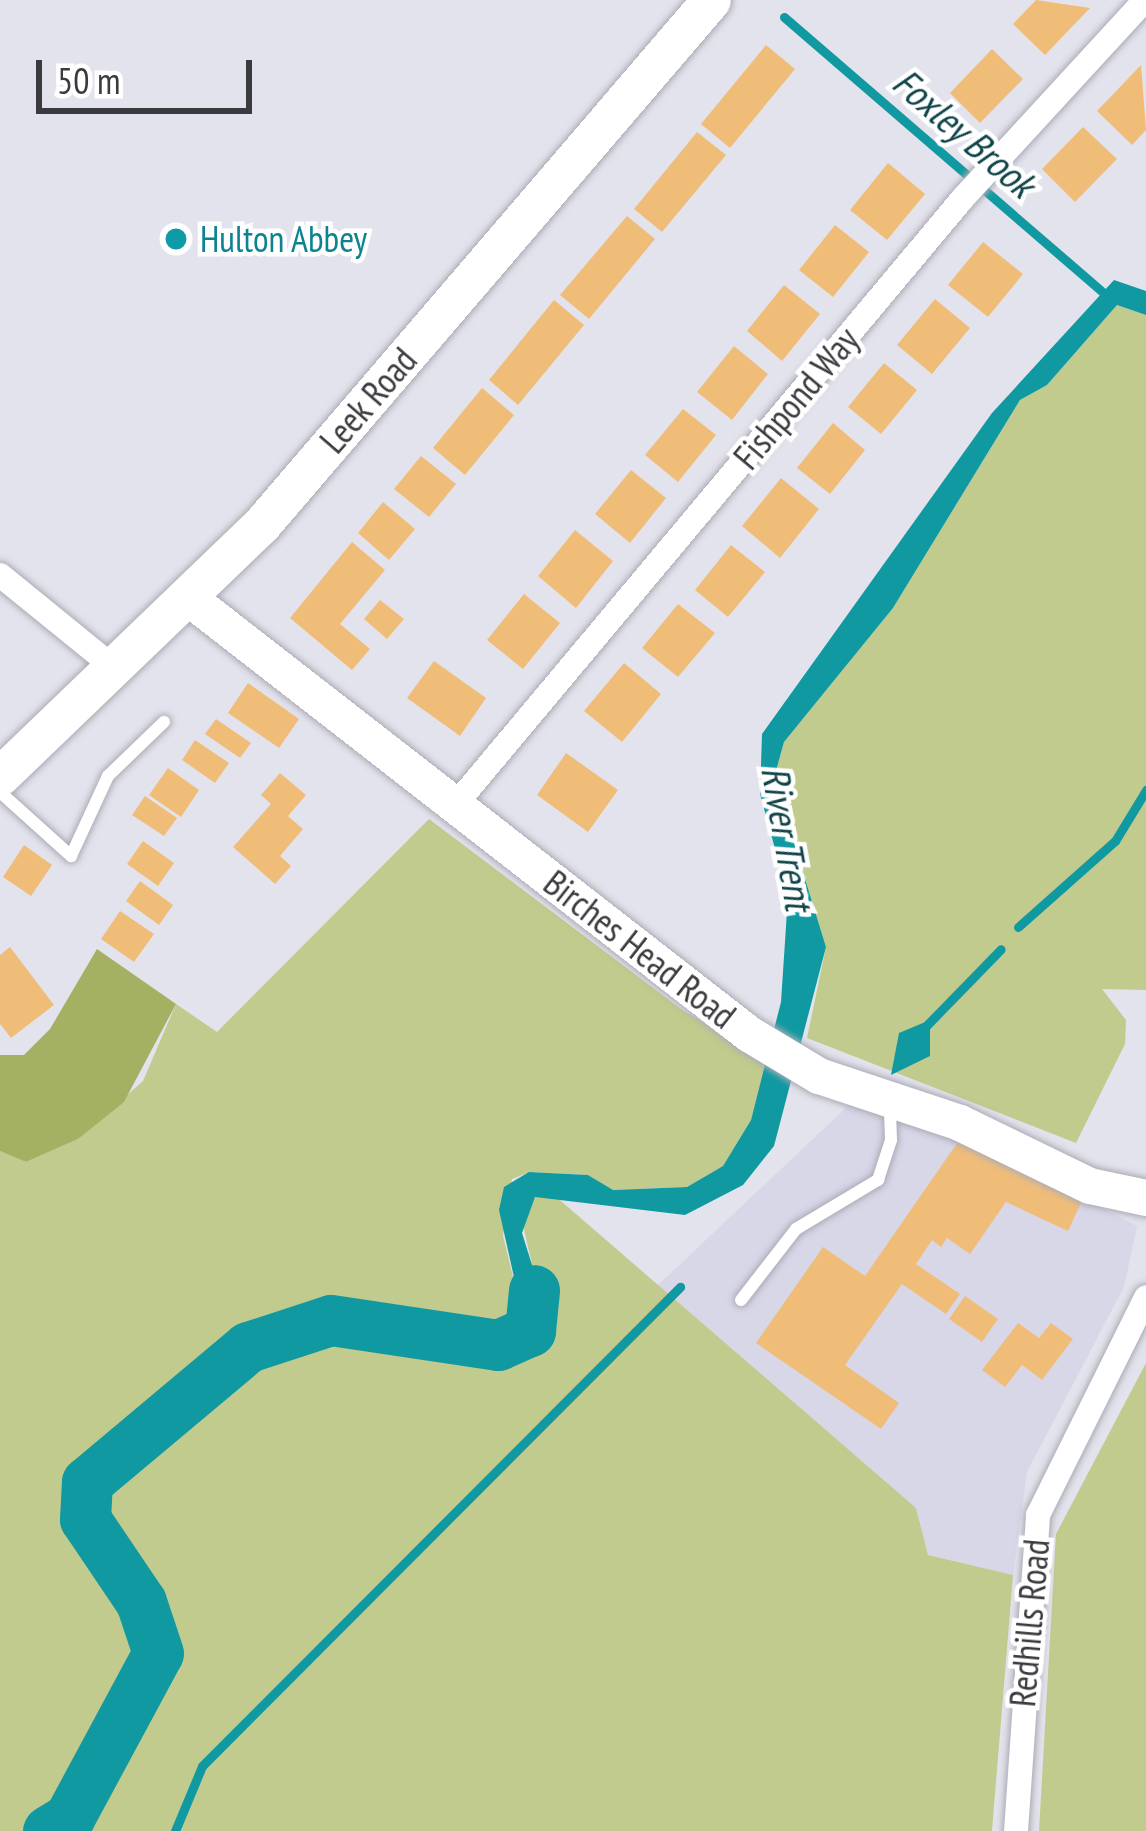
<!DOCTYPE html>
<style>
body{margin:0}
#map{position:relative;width:1146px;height:1831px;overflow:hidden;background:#e3e3ed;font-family:"PT Sans Narrow",sans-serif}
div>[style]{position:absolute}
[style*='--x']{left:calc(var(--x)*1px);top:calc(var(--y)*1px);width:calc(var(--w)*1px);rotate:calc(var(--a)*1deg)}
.built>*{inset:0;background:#d7d7e8}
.green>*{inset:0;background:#c1cb8d}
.forest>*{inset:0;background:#a4b062}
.water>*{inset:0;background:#1199a1}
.stream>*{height:9px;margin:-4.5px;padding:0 4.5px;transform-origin:4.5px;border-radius:4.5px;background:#1199a1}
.river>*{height:51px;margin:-25.5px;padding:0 25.5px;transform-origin:25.5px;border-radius:25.5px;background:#1199a1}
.building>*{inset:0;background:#f0bd79}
.roads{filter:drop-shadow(0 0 3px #acacb6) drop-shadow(0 0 3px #acacb6)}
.lane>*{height:12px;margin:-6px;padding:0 6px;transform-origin:6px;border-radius:6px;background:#fff}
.street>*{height:24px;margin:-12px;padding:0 12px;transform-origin:12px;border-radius:12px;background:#fff}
.secondary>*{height:36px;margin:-18px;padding:0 18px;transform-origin:18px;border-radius:18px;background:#fff}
.primary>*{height:39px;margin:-19.5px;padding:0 19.5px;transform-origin:19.5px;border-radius:19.5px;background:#fff}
.dots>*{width:33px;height:33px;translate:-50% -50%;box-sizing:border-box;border:6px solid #fff;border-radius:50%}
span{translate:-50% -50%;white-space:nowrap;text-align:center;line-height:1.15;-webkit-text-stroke:9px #fff;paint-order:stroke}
.culture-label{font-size:36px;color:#0d838f}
.left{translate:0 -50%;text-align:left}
.street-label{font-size:36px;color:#3b3b3f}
.water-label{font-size:39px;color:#104448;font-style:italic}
.scale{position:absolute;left:36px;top:60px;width:216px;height:54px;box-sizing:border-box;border:6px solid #3b3b3f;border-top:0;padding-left:15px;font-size:36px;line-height:42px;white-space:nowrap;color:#3b3b3f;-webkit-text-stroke:9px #fff;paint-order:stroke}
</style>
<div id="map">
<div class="built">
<i style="clip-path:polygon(852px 1102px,962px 1136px,1137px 1226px,1124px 1287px,1027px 1472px,1013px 1575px,928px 1555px,916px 1508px,656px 1287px)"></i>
</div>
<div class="green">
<i style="clip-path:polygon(1117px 305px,1146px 315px,1146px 990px,1102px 989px,1126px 1020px,1125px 1044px,1076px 1143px,807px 1038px,826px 947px,774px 778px,784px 742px,893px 608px,1020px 400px,1047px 385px)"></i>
<i style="clip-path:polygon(429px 819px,681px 1009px,767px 1061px,751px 1120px,723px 1166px,687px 1187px,612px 1190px,588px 1175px,530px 1172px,512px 1179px,503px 1236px,522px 1313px,501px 1332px,547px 1331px,522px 1220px,535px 1197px,554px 1195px,916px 1508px,928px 1555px,1013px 1575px,992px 1831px,0 1831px,0 1151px,26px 1162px,78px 1139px,143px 1081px,176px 1004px,217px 1032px)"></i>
<i style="clip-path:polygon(1146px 1363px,1146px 1831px,1039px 1831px,1056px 1534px)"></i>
</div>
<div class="forest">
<i style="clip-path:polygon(97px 949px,176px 1004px,124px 1102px,78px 1139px,26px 1162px,0 1151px,0 1055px,24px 1055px,50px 1029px)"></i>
</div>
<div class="water">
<i style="clip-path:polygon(1114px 280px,1146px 291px,1146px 315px,1117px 305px,1047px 385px,1020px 400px,893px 608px,784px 742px,774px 778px,826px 947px,774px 1146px,743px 1185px,685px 1215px,535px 1197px,522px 1233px,548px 1316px,541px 1344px,521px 1357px,500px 1332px,522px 1313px,499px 1210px,504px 1187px,529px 1172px,588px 1175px,613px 1190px,687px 1187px,723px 1166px,751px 1120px,781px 1002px,788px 896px,760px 794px,762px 734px,992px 413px)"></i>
<i style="clip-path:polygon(930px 1020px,930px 1056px,891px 1075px,899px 1033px)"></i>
</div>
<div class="stream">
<i style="--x:784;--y:17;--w:423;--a:40.8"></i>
<i style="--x:1018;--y:927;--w:130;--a:-41.6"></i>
<i style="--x:1115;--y:841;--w:60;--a:-58.7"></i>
<i style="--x:926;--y:1026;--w:107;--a:-45.8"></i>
<i style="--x:175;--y:1831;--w:70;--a:-67.4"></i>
<i style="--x:202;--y:1766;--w:677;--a:-45.06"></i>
</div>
<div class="river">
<i style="--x:48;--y:1831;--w:25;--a:-32"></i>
<i style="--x:69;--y:1818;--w:187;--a:-61.7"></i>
<i style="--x:158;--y:1653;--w:54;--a:-108.4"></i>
<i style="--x:141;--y:1602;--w:100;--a:-124"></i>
<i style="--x:85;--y:1519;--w:37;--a:-87"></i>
<i style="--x:87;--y:1482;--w:210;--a:-40"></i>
<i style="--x:248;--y:1347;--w:87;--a:-18"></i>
<i style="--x:331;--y:1320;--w:169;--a:8.5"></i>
<i style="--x:498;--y:1345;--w:35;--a:-24"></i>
<i style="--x:530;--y:1331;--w:41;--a:-84.4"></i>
</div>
<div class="building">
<i style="clip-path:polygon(1036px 0,1090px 8px,1045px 55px,1013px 24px)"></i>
<i style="clip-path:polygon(766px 45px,795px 69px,730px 148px,701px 124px)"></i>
<i style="clip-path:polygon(992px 49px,1023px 79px,980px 123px,950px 93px)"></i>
<i style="clip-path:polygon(1141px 65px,1146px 130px,1132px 145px,1097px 111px)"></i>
<i style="clip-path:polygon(1083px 127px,1117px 159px,1075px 202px,1042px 169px)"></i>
<i style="clip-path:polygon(697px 132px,726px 155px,662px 232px,634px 209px)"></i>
<i style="clip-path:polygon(888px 163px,925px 194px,887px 240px,850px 210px)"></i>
<i style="clip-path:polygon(627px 216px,655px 239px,589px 319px,560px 295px)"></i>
<i style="clip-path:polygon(835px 225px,869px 252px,833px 297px,799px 270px)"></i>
<i style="clip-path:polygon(983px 242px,1023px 274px,988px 317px,948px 285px)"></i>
<i style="clip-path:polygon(784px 285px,820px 314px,782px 361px,747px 331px)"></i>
<i style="clip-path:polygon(935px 299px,970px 328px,932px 374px,897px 345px)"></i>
<i style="clip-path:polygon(554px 300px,584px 325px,518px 405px,489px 380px)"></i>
<i style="clip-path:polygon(734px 346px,768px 374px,732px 420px,697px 392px)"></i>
<i style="clip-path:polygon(884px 363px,917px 390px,881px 434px,848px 407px)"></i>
<i style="clip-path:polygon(482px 388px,514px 415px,465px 475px,433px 448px)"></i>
<i style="clip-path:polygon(683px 409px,716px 435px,678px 482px,645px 455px)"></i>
<i style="clip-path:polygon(833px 423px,865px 450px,830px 494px,797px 468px)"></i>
<i style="clip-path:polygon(421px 456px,456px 484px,429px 517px,394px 489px)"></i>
<i style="clip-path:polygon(631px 470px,666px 498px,630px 543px,595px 514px)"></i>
<i style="clip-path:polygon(781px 478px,819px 509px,780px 558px,742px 526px)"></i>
<i style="clip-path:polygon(383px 502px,415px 529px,389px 560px,358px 533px)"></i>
<i style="clip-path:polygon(575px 530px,613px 561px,576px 608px,538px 576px)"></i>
<i style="clip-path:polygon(352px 542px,385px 570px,340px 624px,370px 649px,352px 670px,290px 618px)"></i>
<i style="clip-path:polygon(731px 545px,765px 572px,728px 617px,695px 590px)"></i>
<i style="clip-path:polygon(524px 594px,560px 623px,523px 669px,487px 640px)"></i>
<i style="clip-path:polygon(380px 600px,404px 619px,387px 639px,364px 619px)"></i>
<i style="clip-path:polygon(678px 604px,715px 633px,678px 677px,642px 648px)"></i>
<i style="clip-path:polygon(434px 661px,486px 698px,460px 736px,407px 698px)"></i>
<i style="clip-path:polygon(624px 663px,661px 694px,622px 742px,584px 711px)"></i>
<i style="clip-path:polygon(248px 683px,299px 719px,279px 748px,228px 713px)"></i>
<i style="clip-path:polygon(216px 719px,251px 743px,240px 758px,205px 734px)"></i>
<i style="clip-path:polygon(195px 740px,229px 763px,215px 783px,182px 760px)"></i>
<i style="clip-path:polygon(566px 753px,618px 790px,588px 832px,537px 795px)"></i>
<i style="clip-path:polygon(168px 768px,199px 790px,181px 817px,149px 795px)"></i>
<i style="clip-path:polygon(280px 773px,306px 795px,288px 816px,303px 829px,280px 856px,291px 866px,275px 884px,233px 847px,271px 804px,261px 795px)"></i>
<i style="clip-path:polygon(145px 796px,177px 818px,164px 836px,132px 815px)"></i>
<i style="clip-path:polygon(143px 841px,174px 863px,158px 886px,127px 864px)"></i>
<i style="clip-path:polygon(24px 845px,52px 865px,31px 896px,3px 877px)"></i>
<i style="clip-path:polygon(140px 881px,173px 905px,159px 925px,126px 901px)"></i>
<i style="clip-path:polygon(120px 911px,154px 934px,134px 962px,101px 939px)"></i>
<i style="clip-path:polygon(10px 947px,54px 1005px,11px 1038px,0 1024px,0 955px)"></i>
<i style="clip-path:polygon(962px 1136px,1081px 1203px,1068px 1231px,1006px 1202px,970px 1254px,947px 1238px,941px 1247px,932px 1240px,916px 1264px,960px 1294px,946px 1314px,902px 1284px,845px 1365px,899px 1403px,881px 1429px,756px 1343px,823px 1247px,865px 1276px)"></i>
<i style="clip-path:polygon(965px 1296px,998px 1319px,982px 1342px,949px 1319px)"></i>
<i style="clip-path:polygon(1018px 1323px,1039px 1338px,1051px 1323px,1073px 1339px,1042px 1380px,1022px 1365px,1005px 1387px,982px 1370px)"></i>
</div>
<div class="roads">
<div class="lane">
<i style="--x:0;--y:792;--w:96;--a:42"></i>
<i style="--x:71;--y:856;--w:88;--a:-65.2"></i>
<i style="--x:108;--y:776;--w:78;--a:-44"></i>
<i style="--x:741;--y:1300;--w:90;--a:-52.2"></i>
<i style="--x:796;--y:1229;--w:96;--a:-30.9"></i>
<i style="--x:878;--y:1180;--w:42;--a:-72"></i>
<i style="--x:891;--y:1140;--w:37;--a:-92"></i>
</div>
<div class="street">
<i style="--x:0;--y:575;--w:151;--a:39.1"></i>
<i style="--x:456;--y:804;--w:790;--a:-50.08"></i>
<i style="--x:963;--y:198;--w:269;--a:-47.4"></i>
<i style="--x:1016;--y:1831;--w:317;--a:-86"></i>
<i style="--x:1038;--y:1515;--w:243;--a:-63.6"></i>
</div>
<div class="secondary">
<i style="--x:190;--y:599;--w:708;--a:37.89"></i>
<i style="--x:749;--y:1034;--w:82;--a:31"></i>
<i style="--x:819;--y:1076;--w:149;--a:18.4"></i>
<i style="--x:960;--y:1123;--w:144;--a:25.9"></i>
<i style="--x:1090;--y:1186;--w:57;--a:12.1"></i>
</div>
<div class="primary">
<i style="--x:0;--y:776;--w:362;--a:-43.9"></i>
<i style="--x:261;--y:525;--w:691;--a:-49.4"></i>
</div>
</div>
<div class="dots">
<i style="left:176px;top:239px;background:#0f9aa8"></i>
</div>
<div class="culture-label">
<span class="left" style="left:200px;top:239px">Hulton Abbey</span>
</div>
<div class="street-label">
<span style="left:796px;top:398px;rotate:-50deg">Fishpond Way</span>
<span style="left:368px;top:400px;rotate:-49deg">Leek Road</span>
<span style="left:640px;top:949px;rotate:38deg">Birches Head Road</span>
<span style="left:1029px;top:1623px;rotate:-85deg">Redhills Road</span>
</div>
<div class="water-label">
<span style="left:964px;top:133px;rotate:41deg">Foxley Brook</span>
<span style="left:787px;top:838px;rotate:80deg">River Trent</span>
</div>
<div class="scale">50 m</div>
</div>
